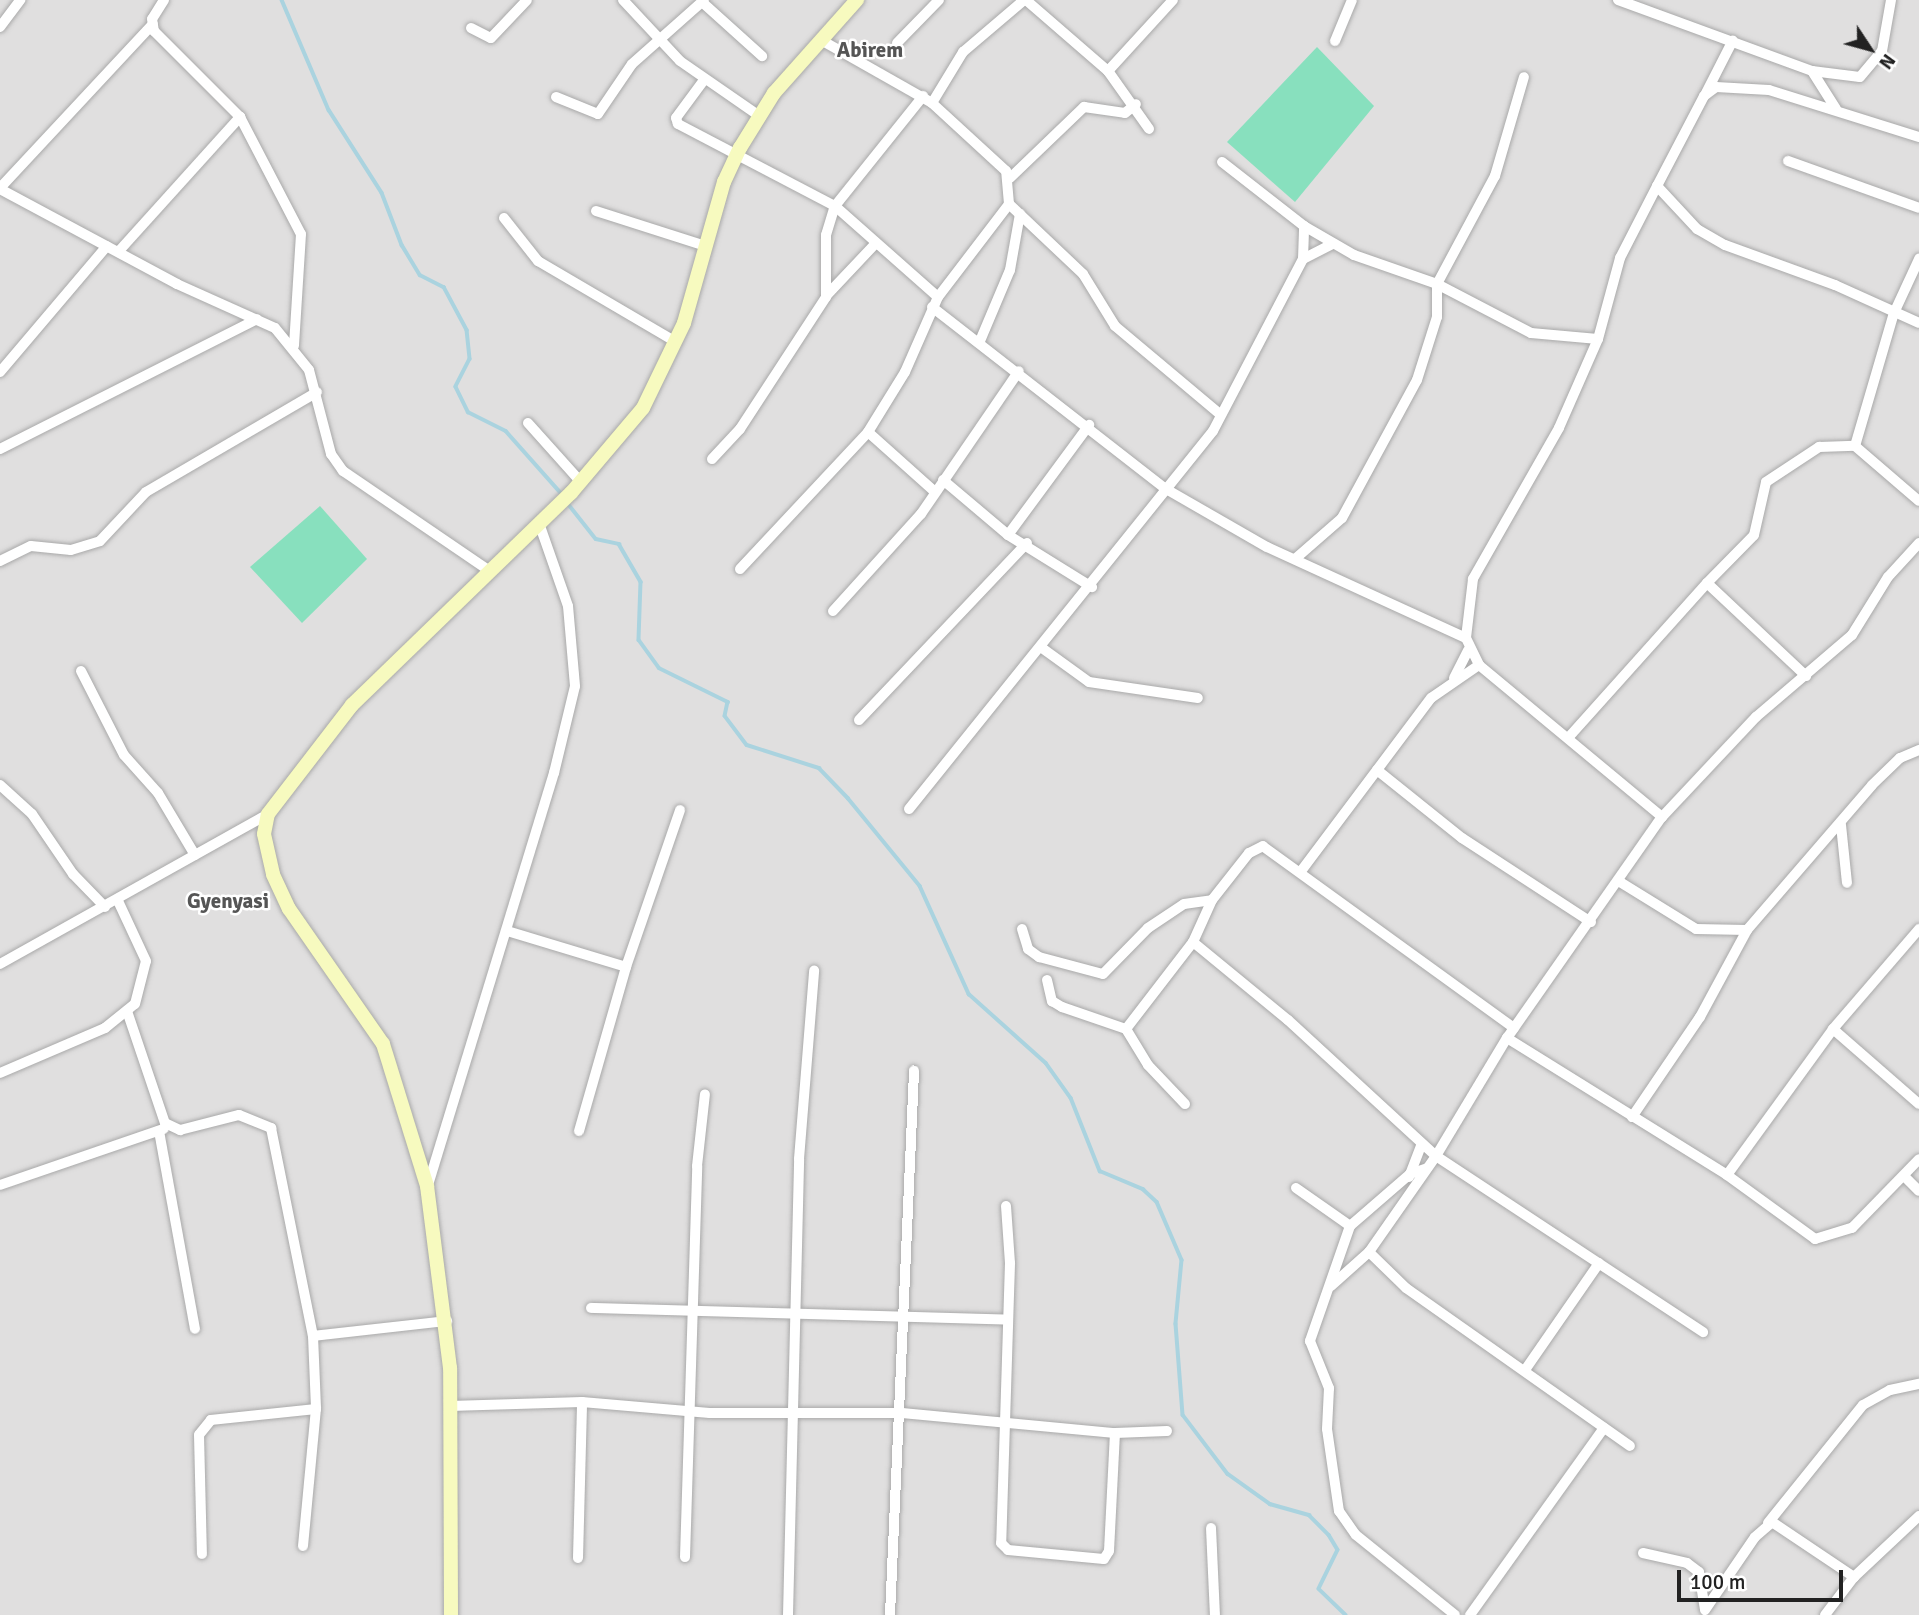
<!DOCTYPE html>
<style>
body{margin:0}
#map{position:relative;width:1919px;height:1615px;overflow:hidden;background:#f2efe9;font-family:Signika,sans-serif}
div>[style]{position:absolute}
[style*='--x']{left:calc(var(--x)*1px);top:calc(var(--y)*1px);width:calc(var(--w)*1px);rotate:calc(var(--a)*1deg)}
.residential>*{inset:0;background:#e0dfdf}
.pitch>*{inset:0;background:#88e0be}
.stream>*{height:3.5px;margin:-1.75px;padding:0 1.75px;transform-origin:1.75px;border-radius:1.75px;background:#aad3df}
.roads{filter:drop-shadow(0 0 2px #a9a9a9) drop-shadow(0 0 2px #a9a9a9)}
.street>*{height:10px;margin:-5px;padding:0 5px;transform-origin:5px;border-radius:5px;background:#fff}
.secondary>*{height:14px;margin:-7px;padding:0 7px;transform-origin:7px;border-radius:7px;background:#f7fabf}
span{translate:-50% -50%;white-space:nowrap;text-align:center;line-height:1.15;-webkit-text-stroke:5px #fff;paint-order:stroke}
.quarter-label{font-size:21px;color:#555;font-weight:700}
.north{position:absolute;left:1835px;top:14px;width:70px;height:70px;-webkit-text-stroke:5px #fff;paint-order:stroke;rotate:126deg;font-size:19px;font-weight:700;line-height:28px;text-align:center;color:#222}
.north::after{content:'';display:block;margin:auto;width:24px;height:32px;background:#222;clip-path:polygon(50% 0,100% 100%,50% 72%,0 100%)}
.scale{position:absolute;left:1677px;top:1570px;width:166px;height:32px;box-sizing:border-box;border:4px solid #222;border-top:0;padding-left:9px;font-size:21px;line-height:24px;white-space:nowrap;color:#222;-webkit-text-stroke:5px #fff;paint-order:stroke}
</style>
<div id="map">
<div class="residential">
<i style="clip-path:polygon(0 0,1919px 0,1919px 1615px,0 1615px)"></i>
</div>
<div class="pitch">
<i style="clip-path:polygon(1317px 47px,1374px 106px,1295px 202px,1227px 142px)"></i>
<i style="clip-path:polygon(320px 506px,367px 559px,302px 623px,250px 567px)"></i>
</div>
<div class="stream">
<i style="--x:282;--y:0;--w:120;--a:66.9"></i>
<i style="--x:329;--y:110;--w:98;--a:57.4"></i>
<i style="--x:382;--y:193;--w:56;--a:69"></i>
<i style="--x:402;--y:245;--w:35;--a:59"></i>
<i style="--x:420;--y:275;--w:27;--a:27"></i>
<i style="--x:444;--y:287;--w:49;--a:61.9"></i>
<i style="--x:467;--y:330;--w:29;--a:84"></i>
<i style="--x:470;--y:359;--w:31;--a:117"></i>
<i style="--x:456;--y:387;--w:28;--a:64"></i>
<i style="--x:468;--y:412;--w:42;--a:26.6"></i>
<i style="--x:506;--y:431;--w:84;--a:48.4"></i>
<i style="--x:566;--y:501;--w:48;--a:51.7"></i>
<i style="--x:596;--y:539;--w:24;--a:12"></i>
<i style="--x:619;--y:544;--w:44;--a:59.9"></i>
<i style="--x:641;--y:582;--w:58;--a:92"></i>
<i style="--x:639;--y:640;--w:34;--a:54"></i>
<i style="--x:659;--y:668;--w:77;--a:26.2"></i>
<i style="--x:728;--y:702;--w:14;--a:102"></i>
<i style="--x:725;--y:716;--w:36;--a:53"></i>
<i style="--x:747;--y:745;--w:76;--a:17.7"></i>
<i style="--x:819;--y:768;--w:42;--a:46"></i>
<i style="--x:848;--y:798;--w:114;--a:50.7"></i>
<i style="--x:920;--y:886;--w:119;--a:65.6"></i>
<i style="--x:969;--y:994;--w:103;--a:41.9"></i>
<i style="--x:1046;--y:1063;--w:43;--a:54.5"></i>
<i style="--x:1071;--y:1098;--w:79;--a:68.3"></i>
<i style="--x:1100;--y:1171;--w:47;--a:22.7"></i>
<i style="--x:1143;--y:1189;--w:19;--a:43"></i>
<i style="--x:1157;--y:1202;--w:63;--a:66.7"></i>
<i style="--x:1182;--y:1260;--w:64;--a:95.4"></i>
<i style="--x:1176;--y:1324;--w:91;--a:85.6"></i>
<i style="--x:1183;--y:1415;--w:74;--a:52.7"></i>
<i style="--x:1228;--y:1474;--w:52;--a:35.5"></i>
<i style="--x:1270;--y:1504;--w:41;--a:15.8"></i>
<i style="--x:1309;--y:1515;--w:28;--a:45"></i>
<i style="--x:1329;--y:1535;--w:17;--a:59"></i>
<i style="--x:1338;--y:1550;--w:43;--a:116"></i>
<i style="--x:1319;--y:1589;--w:37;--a:44"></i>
</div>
<div class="roads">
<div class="street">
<i style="--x:164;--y:0;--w:22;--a:122"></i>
<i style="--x:152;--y:19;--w:12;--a:81"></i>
<i style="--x:154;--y:31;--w:122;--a:45"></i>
<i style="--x:240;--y:117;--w:132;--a:62.5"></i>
<i style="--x:301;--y:234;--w:112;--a:93.6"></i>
<i style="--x:623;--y:0;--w:83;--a:46.9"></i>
<i style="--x:680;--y:61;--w:95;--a:34.7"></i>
<i style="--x:1026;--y:0;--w:108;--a:40.9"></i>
<i style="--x:1108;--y:71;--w:71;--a:54.7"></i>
<i style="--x:1618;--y:0;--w:207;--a:20.1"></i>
<i style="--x:1812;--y:71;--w:48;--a:7.1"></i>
<i style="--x:1860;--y:77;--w:34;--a:-50"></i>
<i style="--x:1882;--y:51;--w:52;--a:-80"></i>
<i style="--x:702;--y:2;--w:81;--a:42"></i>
<i style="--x:0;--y:27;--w:34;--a:-53"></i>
<i style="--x:471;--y:28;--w:22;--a:27"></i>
<i style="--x:491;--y:38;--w:52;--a:-46.5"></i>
<i style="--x:1335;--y:41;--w:44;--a:-67.5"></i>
<i style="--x:897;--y:43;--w:60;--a:-45.7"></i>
<i style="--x:1108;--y:71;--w:96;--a:-47.5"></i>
<i style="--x:1812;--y:71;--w:45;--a:57.7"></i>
<i style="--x:704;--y:80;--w:47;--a:126.4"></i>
<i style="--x:676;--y:118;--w:6;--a:72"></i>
<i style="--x:678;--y:124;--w:177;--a:27.6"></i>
<i style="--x:835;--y:206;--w:137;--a:41.5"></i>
<i style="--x:1706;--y:93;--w:59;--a:-63"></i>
<i style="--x:556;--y:97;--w:45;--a:22"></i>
<i style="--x:598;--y:114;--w:60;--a:-55.8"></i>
<i style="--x:632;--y:64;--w:96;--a:-41.6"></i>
<i style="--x:932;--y:103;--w:60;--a:-58.7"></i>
<i style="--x:963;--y:52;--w:80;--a:-40.4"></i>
<i style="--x:1788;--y:161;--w:139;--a:19.7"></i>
<i style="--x:1222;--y:162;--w:104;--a:38"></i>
<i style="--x:1304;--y:226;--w:58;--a:30.1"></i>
<i style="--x:1354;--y:255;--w:88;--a:19.3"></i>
<i style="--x:1437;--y:284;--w:106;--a:27.5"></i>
<i style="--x:1531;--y:333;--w:67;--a:5.1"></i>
<i style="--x:1598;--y:339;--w:97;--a:113.7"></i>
<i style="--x:1559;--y:428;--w:174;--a:119.7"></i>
<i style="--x:1473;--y:579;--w:59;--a:96.8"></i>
<i style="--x:1466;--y:638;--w:30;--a:64"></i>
<i style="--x:1479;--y:665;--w:58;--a:145.5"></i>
<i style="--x:1431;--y:698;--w:216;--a:126.9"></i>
<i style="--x:1010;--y:178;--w:103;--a:-43.8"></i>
<i style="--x:1084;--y:107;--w:41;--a:8.3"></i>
<i style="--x:1125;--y:113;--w:14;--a:-39"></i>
<i style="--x:1657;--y:186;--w:102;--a:-62.4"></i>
<i style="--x:1704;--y:96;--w:15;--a:-37"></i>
<i style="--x:1716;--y:87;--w:53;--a:3.2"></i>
<i style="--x:1769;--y:90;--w:157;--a:17.4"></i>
<i style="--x:0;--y:188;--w:224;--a:-47"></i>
<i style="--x:0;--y:189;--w:201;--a:28.2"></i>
<i style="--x:177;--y:284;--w:107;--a:24.2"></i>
<i style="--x:275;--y:328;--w:54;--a:51"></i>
<i style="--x:309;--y:370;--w:87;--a:75.3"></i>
<i style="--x:331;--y:454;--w:21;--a:55"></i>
<i style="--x:343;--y:471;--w:179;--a:34.3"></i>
<i style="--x:1009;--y:204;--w:102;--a:43.4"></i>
<i style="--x:1083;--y:274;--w:61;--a:58.4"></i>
<i style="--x:1115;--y:326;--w:137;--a:40"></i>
<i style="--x:596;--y:211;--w:115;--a:17.7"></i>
<i style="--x:504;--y:218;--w:55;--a:51.7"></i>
<i style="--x:538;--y:261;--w:160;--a:30.4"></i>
<i style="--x:119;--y:251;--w:181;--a:-47.9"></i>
<i style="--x:1303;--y:259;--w:34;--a:-27"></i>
<i style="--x:826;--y:296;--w:70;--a:-46.7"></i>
<i style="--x:932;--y:307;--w:296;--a:37.9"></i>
<i style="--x:1166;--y:489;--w:116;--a:29.9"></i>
<i style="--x:1267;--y:547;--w:219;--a:24.6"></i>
<i style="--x:1598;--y:339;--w:84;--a:-74.8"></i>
<i style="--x:1620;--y:258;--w:81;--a:-62.8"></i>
<i style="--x:1657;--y:186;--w:59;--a:47.1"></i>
<i style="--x:1697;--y:229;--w:32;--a:30"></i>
<i style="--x:1725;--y:245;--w:117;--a:20"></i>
<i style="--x:1835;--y:285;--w:92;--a:24.3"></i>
<i style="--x:980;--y:341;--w:77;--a:-67.1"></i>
<i style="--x:1010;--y:270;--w:57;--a:-79.9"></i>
<i style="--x:0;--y:372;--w:165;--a:-49.7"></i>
<i style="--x:528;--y:423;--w:79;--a:48.1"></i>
<i style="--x:868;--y:432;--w:90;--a:41.8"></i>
<i style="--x:1855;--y:446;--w:139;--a:-73.7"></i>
<i style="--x:1894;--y:313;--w:60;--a:-65.2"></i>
<i style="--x:0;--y:449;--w:288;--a:-26.8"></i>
<i style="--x:712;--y:459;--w:41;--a:-47"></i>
<i style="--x:740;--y:429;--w:158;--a:-56.9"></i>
<i style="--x:826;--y:297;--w:62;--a:-90"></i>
<i style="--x:826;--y:235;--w:30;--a:-73"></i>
<i style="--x:835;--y:206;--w:141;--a:-51.3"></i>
<i style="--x:943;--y:480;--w:85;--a:40.2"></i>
<i style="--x:1008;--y:535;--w:99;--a:31.8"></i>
<i style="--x:1008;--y:535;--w:137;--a:-53.6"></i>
<i style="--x:1295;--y:559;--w:62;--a:-41.1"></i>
<i style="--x:1342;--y:518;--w:157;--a:-61.5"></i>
<i style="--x:1417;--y:380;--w:66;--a:-72.4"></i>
<i style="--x:1437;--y:317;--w:33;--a:-90"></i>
<i style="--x:1437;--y:284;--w:123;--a:-61.8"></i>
<i style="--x:1495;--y:176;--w:103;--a:-73.7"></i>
<i style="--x:0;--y:561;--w:34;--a:-26"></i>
<i style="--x:31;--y:546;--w:40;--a:5.7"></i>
<i style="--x:71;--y:550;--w:30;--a:-17"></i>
<i style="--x:100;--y:541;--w:67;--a:-46.8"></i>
<i style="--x:146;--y:492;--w:198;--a:-30.3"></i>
<i style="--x:740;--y:569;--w:187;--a:-46.9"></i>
<i style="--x:868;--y:432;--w:70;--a:-58.3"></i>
<i style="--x:905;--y:372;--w:82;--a:-66.3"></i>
<i style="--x:938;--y:297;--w:117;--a:-52.6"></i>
<i style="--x:1009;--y:204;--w:33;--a:-95"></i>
<i style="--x:1006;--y:171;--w:100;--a:-137.4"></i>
<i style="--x:932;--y:103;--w:128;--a:-150.4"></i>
<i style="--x:1707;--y:583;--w:67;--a:-45.6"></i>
<i style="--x:1754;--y:535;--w:54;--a:-77.2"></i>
<i style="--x:1766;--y:482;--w:64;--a:-33.4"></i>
<i style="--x:1819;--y:447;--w:36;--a:-2"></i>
<i style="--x:1855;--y:446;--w:84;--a:40.7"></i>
<i style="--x:833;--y:611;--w:131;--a:-47.8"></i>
<i style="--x:921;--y:514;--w:173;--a:-55.6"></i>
<i style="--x:1042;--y:648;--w:58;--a:35.9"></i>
<i style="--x:1089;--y:682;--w:110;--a:8.4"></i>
<i style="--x:1479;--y:665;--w:238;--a:39.7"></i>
<i style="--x:81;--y:671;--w:94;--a:62.9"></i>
<i style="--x:124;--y:755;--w:51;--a:48.2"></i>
<i style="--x:158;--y:793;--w:72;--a:59.2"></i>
<i style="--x:1454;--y:678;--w:31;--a:-63"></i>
<i style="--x:859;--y:720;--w:244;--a:-46.5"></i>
<i style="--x:1568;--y:738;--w:208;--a:-48.1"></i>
<i style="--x:1707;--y:583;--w:136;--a:43.2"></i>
<i style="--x:1377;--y:770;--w:109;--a:38.7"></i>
<i style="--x:1462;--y:838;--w:154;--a:33.1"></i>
<i style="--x:0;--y:785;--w:43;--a:42.2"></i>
<i style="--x:32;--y:814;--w:73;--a:55.7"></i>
<i style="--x:73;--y:874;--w:46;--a:45.9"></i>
<i style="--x:909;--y:809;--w:485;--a:-51.2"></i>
<i style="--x:1213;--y:431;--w:194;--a:-62.4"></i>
<i style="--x:1303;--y:259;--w:33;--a:-88"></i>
<i style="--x:1841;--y:825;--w:58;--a:84.1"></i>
<i style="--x:1620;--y:882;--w:89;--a:31.7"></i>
<i style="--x:1696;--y:929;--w:51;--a:1.1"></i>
<i style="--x:1022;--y:929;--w:21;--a:73"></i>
<i style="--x:1028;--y:949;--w:14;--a:36"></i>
<i style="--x:1039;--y:957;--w:66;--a:14.9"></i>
<i style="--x:1103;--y:974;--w:64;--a:-45.6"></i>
<i style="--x:1148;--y:928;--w:43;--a:-33.7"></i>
<i style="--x:1184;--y:904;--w:28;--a:-8"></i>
<i style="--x:507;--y:931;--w:124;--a:16.8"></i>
<i style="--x:626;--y:967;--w:166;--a:-71"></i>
<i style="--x:0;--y:964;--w:307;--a:-29.2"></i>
<i style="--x:1047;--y:980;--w:22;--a:77"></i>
<i style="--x:1052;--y:1001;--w:12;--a:31"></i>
<i style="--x:1062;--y:1007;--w:68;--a:19"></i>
<i style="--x:127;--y:1011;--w:118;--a:71.3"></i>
<i style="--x:165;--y:1123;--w:17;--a:25"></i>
<i style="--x:180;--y:1130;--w:61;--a:-14.3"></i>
<i style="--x:239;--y:1115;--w:35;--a:22"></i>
<i style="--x:271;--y:1128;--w:212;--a:78.6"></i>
<i style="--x:313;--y:1336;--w:73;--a:87.6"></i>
<i style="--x:316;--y:1409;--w:106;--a:174"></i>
<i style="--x:211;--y:1420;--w:19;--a:129"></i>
<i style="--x:199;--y:1435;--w:119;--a:88.6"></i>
<i style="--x:1514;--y:1028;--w:310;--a:-144.1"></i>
<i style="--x:1263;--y:846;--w:16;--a:153"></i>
<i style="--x:1249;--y:853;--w:60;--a:128.2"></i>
<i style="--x:1212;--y:900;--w:46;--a:114.3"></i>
<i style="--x:1193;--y:942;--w:123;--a:39.4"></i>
<i style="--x:1288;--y:1020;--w:201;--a:42.6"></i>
<i style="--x:1436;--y:1156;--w:320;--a:33.4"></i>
<i style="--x:1833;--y:1029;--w:114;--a:41.1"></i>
<i style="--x:1507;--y:1038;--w:259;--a:31.9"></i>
<i style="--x:1727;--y:1175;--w:109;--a:36"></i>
<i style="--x:1815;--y:1239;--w:39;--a:-17"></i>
<i style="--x:1852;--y:1228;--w:96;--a:-45.8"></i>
<i style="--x:0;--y:1073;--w:114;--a:-23.2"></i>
<i style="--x:105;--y:1028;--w:38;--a:-39"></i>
<i style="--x:135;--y:1004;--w:44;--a:-75.7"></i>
<i style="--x:146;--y:961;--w:66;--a:-115"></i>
<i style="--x:1185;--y:1104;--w:54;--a:-133.5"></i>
<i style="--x:1148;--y:1065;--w:42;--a:-121.4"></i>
<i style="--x:1126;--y:1029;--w:110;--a:-52.4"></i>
<i style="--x:1632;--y:1117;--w:121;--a:-55.8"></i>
<i style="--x:1700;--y:1017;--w:99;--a:-61.6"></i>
<i style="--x:1747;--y:930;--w:191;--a:-49.2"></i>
<i style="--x:1872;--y:785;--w:39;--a:-44"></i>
<i style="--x:1900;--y:758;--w:21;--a:-23"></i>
<i style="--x:159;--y:1131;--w:201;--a:79.7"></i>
<i style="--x:579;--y:1131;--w:171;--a:-74"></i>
<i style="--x:1727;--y:1175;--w:180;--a:-54"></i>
<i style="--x:1833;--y:1029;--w:132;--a:-49.3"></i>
<i style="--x:1904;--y:1176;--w:21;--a:45"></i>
<i style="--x:1409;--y:1177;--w:34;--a:-69"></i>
<i style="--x:0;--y:1185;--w:173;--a:-18.9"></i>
<i style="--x:428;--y:1185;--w:431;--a:-73"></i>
<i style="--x:554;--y:773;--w:89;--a:-76.4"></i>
<i style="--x:575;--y:686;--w:80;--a:-95"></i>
<i style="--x:568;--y:606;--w:88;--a:-109.3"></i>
<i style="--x:1296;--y:1188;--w:66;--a:35.1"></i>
<i style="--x:1350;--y:1226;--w:79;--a:-40.9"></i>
<i style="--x:1410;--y:1174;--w:18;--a:-19"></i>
<i style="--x:1006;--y:1206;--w:57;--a:86"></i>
<i style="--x:1010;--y:1263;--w:280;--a:91.8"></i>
<i style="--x:1001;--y:1543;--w:10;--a:45"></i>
<i style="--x:1008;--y:1550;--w:96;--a:5.4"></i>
<i style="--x:1104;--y:1559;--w:9;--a:-58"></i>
<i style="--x:1109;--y:1551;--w:118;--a:-87.1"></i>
<i style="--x:1350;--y:1226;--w:122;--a:109.2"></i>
<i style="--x:1310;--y:1341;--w:51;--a:68"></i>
<i style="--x:1329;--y:1388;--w:41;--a:92.8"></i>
<i style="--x:1327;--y:1429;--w:83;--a:81.7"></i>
<i style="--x:1339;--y:1511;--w:29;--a:55"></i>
<i style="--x:1356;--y:1535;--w:127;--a:38.9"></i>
<i style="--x:1369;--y:1252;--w:52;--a:44.2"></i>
<i style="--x:1406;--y:1288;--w:274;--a:35.2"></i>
<i style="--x:1331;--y:1286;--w:51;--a:-41.8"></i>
<i style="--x:1369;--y:1252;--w:117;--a:-55.1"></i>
<i style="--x:1436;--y:1156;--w:138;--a:-59"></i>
<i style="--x:1507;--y:1038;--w:270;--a:-55"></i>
<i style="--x:1662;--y:817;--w:137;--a:-46.8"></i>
<i style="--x:1756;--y:717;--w:126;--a:-40.5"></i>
<i style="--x:1852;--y:635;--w:68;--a:-58.2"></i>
<i style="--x:1888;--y:577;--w:46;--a:-47.6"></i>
<i style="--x:591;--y:1308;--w:417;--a:1.6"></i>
<i style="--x:313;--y:1336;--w:135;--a:-6.4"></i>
<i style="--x:1525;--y:1370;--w:130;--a:-55.3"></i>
<i style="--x:450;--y:1406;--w:132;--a:-1.7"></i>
<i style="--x:582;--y:1402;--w:128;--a:4.9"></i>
<i style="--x:710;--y:1413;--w:192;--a:0"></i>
<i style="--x:902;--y:1413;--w:214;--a:5.4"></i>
<i style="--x:1115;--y:1433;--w:52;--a:-2.2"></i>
<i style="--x:1768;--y:1523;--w:151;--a:-51.2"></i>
<i style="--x:1863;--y:1405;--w:31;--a:-29"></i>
<i style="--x:1890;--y:1390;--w:30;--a:-12"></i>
<i style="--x:1211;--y:1528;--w:87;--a:87.4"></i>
<i style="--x:303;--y:1546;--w:138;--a:-84.6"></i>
<i style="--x:1643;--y:1553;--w:45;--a:12.8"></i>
<i style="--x:1687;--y:1563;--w:15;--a:37"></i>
<i style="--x:1699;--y:1572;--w:37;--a:81"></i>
<i style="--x:685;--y:1557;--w:391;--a:-88.2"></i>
<i style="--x:697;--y:1166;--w:72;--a:-83.7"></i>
<i style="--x:578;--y:1558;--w:156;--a:-88.5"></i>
<i style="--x:1705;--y:1610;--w:88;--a:-55.6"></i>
<i style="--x:1755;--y:1537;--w:23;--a:-41"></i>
<i style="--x:1772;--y:1522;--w:99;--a:33.9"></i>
<i style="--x:788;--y:1615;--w:456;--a:-88.6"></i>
<i style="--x:799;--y:1159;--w:189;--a:-85.4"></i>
<i style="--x:890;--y:1615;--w:545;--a:-87.47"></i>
<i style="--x:1470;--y:1615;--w:230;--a:-54.4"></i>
<i style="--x:1825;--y:1615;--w:48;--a:-52.7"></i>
<i style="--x:1854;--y:1577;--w:89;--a:-43.2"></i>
</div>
<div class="secondary">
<i style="--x:451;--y:1615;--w:247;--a:-90.2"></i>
<i style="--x:450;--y:1368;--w:183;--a:-97.2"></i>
<i style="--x:427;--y:1186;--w:149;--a:-107.2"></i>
<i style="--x:383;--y:1044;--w:165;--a:-124.8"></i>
<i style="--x:289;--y:909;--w:38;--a:-115"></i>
<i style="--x:273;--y:874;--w:41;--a:-102.7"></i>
<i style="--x:264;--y:834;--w:20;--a:-79"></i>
<i style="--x:268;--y:814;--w:138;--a:-52.4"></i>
<i style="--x:352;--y:705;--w:305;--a:-44.1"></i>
<i style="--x:571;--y:493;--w:111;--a:-49.7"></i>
<i style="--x:643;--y:408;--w:94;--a:-64.2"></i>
<i style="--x:684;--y:323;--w:147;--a:-74.2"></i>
<i style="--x:724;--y:182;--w:38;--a:-65"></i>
<i style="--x:740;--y:148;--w:65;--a:-58.3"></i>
<i style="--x:774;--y:93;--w:125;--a:-48.3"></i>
</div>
</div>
<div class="quarter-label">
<span style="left:870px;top:50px">Abirem</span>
<span style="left:228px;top:901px">Gyenyasi</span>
</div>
<div class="north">N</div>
<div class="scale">100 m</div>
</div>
